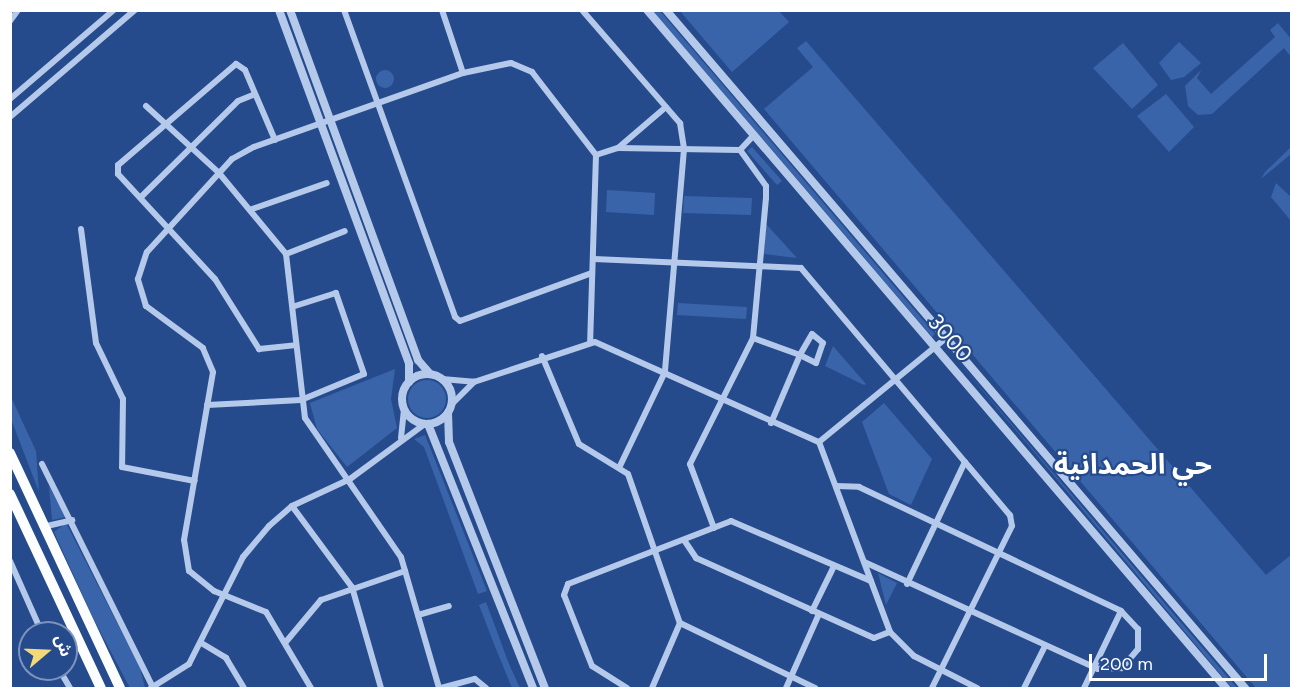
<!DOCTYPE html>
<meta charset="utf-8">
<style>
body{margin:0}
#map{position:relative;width:1302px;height:699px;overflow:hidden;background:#254b8d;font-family:Figtree,"Noto Sans Arabic",sans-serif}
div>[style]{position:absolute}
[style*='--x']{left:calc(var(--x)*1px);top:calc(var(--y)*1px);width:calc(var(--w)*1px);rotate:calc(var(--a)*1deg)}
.green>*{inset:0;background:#3a64aa}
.round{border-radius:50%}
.minor>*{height:6px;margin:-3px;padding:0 3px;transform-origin:3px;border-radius:3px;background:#b5c9eb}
.tertiary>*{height:8px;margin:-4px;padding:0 4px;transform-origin:4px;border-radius:4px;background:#b5c9eb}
.tertiary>.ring{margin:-4px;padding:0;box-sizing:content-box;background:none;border:8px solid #b5c9eb;border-radius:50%}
.trunk>*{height:10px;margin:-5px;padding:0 5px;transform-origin:5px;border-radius:5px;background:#fcfdff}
span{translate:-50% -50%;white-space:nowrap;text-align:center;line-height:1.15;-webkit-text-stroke:4.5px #254b8d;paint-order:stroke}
.street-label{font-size:22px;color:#fff}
.district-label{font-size:28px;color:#fff;font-weight:700}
.frame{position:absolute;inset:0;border:12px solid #fff;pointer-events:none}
.north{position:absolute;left:18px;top:621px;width:60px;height:60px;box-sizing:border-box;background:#254b8d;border:2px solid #7c93bb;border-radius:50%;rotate:71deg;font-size:16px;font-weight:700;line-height:24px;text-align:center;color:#fff}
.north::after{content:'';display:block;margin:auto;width:21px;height:27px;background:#f4d979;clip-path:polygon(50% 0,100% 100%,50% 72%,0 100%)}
.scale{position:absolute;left:1089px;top:654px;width:178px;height:27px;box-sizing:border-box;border:3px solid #fff;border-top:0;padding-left:8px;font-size:18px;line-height:21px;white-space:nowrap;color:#fff;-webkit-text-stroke:4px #254b8d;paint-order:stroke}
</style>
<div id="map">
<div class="green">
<i style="clip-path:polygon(653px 11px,660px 11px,935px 334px,932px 337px)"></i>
<i style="clip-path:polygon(680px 11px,779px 11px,789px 22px,732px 72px)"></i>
<i style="clip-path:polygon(1278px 23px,1291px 39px,1291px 57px,1284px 48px,1212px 114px,1198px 115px,1188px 106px,1185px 86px,1201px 70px,1197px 78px,1211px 94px,1275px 37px,1270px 30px)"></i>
<i style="clip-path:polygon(806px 41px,1266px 575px,1291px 555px,1291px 688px,1256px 688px,764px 109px,813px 67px,797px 48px)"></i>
<i style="clip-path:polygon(1179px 42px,1201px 63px,1184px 77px,1171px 80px,1159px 63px)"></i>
<i style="clip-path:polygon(1123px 43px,1158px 85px,1132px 109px,1093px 68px)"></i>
<i class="round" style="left:376px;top:70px;width:18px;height:18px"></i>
<i style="clip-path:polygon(1166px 94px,1194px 127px,1169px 152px,1137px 116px)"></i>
<i style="clip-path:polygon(752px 147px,782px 181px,777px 185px,747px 151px)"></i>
<i style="clip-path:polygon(1291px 147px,1291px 154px,1261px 179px,1265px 172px)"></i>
<i style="clip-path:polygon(1276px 183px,1291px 197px,1291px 221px,1271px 197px)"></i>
<i style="clip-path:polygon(607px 190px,655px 193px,654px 215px,606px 212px)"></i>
<i style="clip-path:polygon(684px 196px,752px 198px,751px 215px,683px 213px)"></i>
<i style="clip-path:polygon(766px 224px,797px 258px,764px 254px)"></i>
<i style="clip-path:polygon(678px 303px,747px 307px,746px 319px,677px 315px)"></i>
<i style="clip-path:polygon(833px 346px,866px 384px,864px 385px,825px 366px)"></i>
<i style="clip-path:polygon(945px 346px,1237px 688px,1232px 688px)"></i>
<i style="clip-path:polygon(395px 369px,391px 399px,397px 428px,347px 467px,317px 429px,310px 403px)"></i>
<i class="round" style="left:408px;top:380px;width:38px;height:38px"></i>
<i style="clip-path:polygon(11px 397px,36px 451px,39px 492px,11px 419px)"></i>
<i style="clip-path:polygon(884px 403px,932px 459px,911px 505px,889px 494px,862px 422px)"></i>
<i style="clip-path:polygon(425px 435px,487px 591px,478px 594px,424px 447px,414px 439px)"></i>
<i style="clip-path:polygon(49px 486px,66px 517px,52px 520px)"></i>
<i style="clip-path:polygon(66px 523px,140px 668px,145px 688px,130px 688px,93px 618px,54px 532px)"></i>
<i style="clip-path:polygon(878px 573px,897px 583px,886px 605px)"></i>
<i style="clip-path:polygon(486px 602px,509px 664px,520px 688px,512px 688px,494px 644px,479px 605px)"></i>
</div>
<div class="minor">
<i style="--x:344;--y:10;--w:326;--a:70.1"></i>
<i style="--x:455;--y:317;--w:6;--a:39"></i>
<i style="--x:460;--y:321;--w:140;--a:-20"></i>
<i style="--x:442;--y:10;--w:66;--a:71.6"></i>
<i style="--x:582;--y:10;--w:150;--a:49.1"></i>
<i style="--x:680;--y:123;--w:26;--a:81"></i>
<i style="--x:684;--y:149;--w:224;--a:94.9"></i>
<i style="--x:665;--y:372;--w:104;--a:115.6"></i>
<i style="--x:10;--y:21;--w:14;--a:-54"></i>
<i style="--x:10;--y:99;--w:137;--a:-40.6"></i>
<i style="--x:146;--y:106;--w:99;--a:42.5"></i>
<i style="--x:219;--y:173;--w:105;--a:50.4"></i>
<i style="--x:286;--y:254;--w:165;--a:83.4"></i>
<i style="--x:305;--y:418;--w:169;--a:55.4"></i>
<i style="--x:401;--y:557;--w:136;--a:73.8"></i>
<i style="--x:10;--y:117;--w:165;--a:-40.6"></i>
<i style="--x:275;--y:140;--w:76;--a:-113.2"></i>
<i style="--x:245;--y:70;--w:11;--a:-146"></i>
<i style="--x:236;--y:64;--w:155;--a:139.4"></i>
<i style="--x:118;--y:165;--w:9;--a:90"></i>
<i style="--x:118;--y:174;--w:143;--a:47.3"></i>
<i style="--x:215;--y:279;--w:83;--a:57.8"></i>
<i style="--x:259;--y:349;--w:37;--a:-6"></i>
<i style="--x:618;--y:148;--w:63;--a:-40.5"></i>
<i style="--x:596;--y:155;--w:23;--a:-18"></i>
<i style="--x:618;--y:148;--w:122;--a:0.9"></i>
<i style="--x:740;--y:150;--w:19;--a:-47"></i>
<i style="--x:141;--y:197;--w:136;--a:-44.7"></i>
<i style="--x:238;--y:101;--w:18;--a:-22"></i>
<i style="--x:252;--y:209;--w:79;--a:-19.1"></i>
<i style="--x:81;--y:229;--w:115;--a:82.5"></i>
<i style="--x:96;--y:343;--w:62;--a:64.3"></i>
<i style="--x:123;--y:399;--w:68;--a:90.8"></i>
<i style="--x:122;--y:467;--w:74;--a:10.9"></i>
<i style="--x:286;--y:254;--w:63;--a:-21.3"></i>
<i style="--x:594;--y:259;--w:207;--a:2.5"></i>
<i style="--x:801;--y:268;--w:324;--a:49.8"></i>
<i style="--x:1010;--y:515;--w:11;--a:80"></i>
<i style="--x:1012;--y:526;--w:181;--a:116.3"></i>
<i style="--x:753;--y:338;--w:50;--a:19.9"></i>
<i style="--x:800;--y:355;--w:18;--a:27"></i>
<i style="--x:816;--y:363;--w:21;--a:-71"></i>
<i style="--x:823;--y:343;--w:14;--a:-141"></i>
<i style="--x:812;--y:334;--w:24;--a:120"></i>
<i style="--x:800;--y:355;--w:74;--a:113.1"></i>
<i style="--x:542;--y:356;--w:95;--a:67.2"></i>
<i style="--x:579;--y:444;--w:57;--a:31.5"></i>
<i style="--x:628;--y:474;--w:158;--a:70.8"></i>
<i style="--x:680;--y:623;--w:71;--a:113.3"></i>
<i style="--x:442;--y:379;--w:32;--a:5"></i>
<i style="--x:207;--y:405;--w:94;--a:-3"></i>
<i style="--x:301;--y:400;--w:68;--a:-22.4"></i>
<i style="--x:364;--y:374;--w:86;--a:-109.1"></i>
<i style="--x:336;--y:293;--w:43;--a:162.4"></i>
<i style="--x:451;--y:405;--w:33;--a:-45"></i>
<i style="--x:474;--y:382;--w:127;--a:-18.3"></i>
<i style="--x:595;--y:342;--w:245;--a:24.1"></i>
<i style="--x:819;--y:442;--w:164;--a:-39.3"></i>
<i style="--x:401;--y:438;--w:28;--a:-84"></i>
<i style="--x:819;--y:442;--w:203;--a:69.5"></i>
<i style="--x:890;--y:632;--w:34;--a:45"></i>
<i style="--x:914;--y:656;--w:71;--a:26.9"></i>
<i style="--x:42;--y:464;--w:250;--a:63.6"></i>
<i style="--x:836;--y:486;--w:23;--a:2"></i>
<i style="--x:859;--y:487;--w:290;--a:25.3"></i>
<i style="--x:1121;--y:611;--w:25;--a:47"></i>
<i style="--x:1138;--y:629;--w:20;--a:90"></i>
<i style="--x:1138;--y:649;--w:25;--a:130"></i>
<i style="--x:1122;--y:668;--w:24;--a:178"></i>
<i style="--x:1098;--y:669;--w:257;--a:-155.4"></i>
<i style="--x:292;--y:506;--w:101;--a:53.5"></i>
<i style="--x:352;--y:587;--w:105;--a:74"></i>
<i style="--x:47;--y:526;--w:26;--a:-13"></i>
<i style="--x:714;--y:528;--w:68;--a:-110.6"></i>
<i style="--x:690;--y:464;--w:141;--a:-63.4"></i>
<i style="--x:753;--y:338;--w:141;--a:-84.7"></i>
<i style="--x:766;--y:198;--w:12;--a:-90"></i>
<i style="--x:766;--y:186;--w:44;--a:-125.8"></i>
<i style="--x:684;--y:540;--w:22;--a:56"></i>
<i style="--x:696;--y:558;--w:195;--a:24.2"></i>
<i style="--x:874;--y:638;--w:17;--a:-21"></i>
<i style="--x:10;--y:561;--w:79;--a:66"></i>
<i style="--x:907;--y:584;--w:135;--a:-64.6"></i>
<i style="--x:812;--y:611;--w:50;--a:-63.9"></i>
<i style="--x:418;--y:615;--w:32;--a:-16"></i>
<i style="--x:680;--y:623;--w:150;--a:25.7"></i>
<i style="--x:285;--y:643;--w:56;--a:-50.1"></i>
<i style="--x:321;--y:600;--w:89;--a:-19"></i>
<i style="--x:203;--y:644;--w:27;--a:31"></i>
<i style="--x:226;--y:658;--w:35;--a:59"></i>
<i style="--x:59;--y:669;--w:22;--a:60"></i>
<i style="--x:151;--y:688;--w:45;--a:-32.3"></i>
<i style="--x:189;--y:664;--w:120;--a:-63.2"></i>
<i style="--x:243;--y:557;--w:40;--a:-50"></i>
<i style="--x:269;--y:526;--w:30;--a:-41"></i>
<i style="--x:292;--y:506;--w:64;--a:-25"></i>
<i style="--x:350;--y:479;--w:93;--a:-36.3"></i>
<i style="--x:311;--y:688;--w:88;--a:-120.6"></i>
<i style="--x:266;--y:612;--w:56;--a:-158"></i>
<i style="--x:214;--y:591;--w:32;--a:-141"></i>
<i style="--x:189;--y:571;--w:31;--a:-99"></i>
<i style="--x:184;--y:540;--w:170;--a:-80.2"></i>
<i style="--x:213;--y:372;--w:26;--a:-113"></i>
<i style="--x:203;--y:348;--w:71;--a:-143.6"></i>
<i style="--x:146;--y:306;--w:28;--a:-107"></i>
<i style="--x:138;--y:279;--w:28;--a:-72"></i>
<i style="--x:147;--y:252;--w:126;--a:-47.6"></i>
<i style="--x:232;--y:159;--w:25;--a:-29"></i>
<i style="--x:254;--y:147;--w:222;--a:-19.5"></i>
<i style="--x:463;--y:73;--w:49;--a:-11.8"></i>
<i style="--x:511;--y:63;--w:23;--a:23"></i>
<i style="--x:532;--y:72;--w:105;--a:52.4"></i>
<i style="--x:596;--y:155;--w:187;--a:91.8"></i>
<i style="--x:441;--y:688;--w:35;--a:-15"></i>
<i style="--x:475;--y:679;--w:14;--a:39"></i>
<i style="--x:627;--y:688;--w:41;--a:-147.8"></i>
<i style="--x:592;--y:666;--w:76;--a:-111.5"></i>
<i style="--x:564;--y:595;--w:12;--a:-70"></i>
<i style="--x:568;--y:584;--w:175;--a:-21.1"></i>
<i style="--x:731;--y:521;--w:152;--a:23.2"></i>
<i style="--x:786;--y:688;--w:81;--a:-66"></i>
<i style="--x:1024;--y:688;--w:47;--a:-63.4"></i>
<i style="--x:1084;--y:688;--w:85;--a:-64.3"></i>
</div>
<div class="tertiary">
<i style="--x:279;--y:10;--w:377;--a:69.8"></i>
<i style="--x:409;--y:364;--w:18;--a:90"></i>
<i style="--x:290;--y:10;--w:373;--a:69.9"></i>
<i style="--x:418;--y:360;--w:18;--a:49"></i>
<i style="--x:647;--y:10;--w:892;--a:49.5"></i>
<i style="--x:666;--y:10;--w:892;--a:49.5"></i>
<i class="ring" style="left:402px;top:374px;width:42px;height:42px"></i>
<i style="--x:448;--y:413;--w:29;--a:88"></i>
<i style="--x:449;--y:442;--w:264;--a:68.7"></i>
<i style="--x:428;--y:424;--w:284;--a:68.3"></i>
</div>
<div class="trunk">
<i style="--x:10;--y:453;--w:259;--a:64.9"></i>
<i style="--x:10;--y:494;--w:214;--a:64.9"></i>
</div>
<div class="street-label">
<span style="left:950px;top:338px;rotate:49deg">3000</span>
</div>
<div class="district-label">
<span style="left:1133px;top:464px">حي الحمدانية</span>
</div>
<div class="frame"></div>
<div class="north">ش</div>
<div class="scale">200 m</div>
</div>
